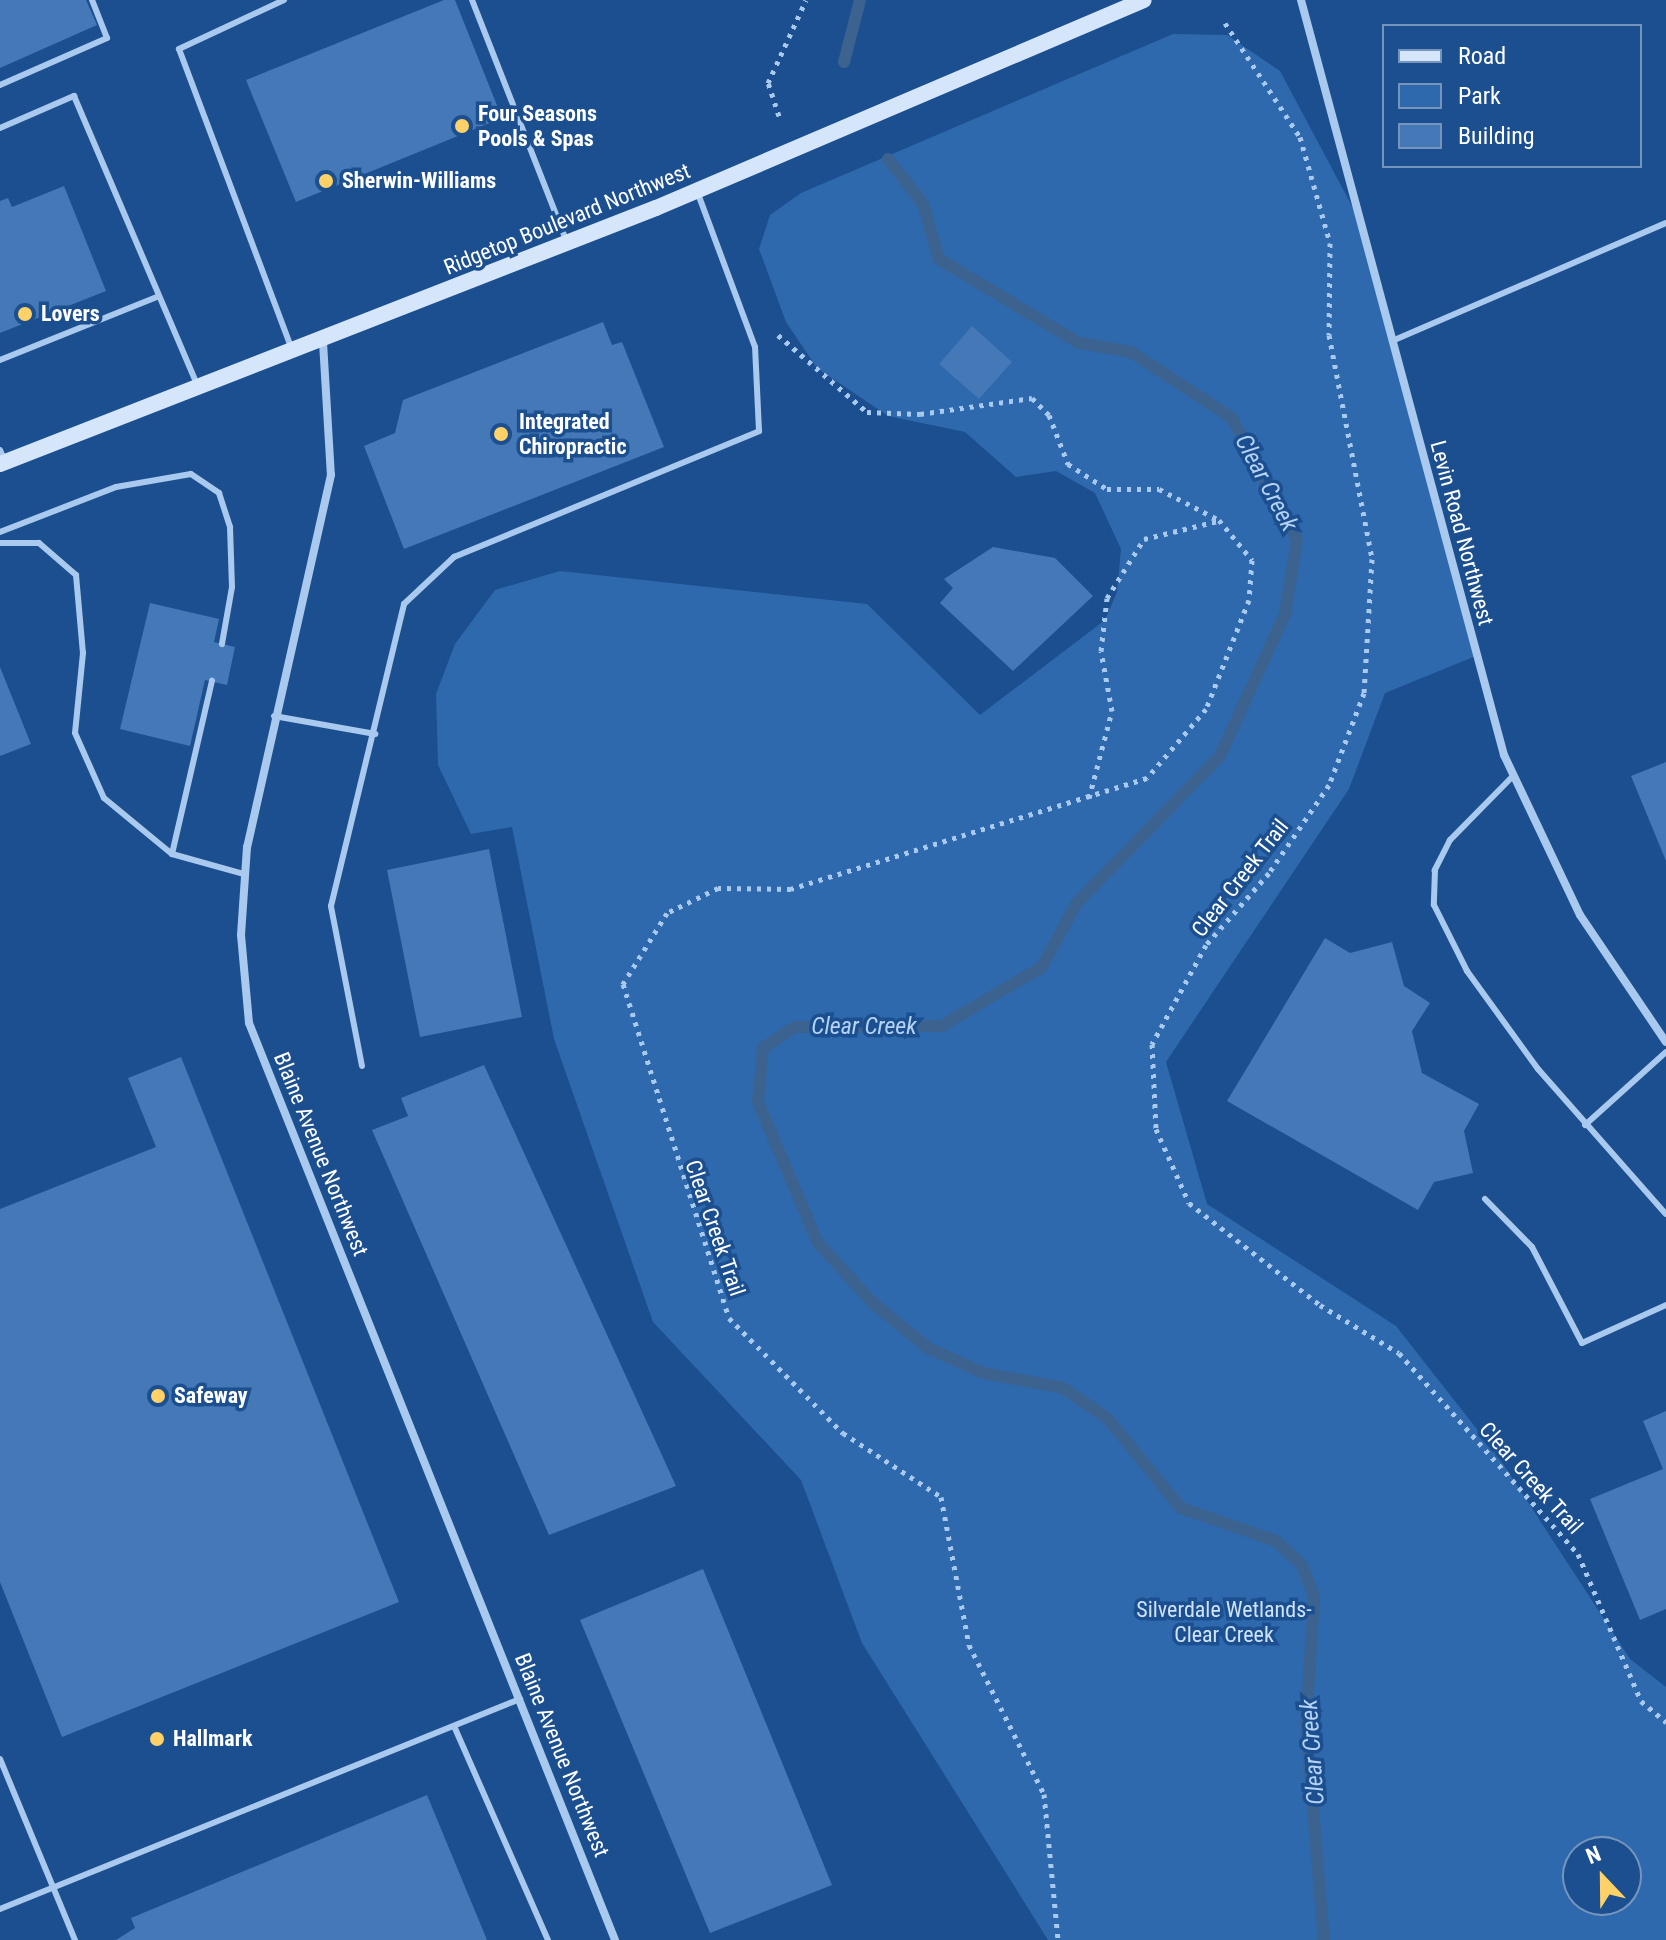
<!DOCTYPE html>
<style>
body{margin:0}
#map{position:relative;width:1666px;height:1940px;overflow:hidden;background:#1b4f8f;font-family:"Roboto Condensed",sans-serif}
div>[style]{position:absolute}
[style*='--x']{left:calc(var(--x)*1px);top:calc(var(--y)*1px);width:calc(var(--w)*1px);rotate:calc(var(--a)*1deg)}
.green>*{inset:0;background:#2e69ad}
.stream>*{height:12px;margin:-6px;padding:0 6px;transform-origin:6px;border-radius:6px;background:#3c6290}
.building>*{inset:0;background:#4478b7}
.path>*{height:5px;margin-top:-2.5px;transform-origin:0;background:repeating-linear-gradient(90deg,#a9c9ee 0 4px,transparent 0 10px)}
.service>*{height:6px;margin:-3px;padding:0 3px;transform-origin:3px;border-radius:3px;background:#a9c9ee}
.minor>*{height:8px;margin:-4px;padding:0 4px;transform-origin:4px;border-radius:4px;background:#a9c9ee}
.secondary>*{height:16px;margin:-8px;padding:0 8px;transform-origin:8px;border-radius:8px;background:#d6e6fa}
.dots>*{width:22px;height:22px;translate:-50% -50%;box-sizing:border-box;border:4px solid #1b4f8f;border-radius:50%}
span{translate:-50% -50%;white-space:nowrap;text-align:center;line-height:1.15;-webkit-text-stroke:7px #1b4f8f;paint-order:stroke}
.poi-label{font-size:22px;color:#fff;font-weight:700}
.left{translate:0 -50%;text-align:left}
.street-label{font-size:22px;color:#fff}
.park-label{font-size:22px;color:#cfe3fa}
.water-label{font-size:24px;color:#b5d3f5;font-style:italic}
.legend{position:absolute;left:1382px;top:24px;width:260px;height:144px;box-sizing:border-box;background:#1b4f8f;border:2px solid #7695bc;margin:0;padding:10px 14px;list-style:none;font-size:24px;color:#fff}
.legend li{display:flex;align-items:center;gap:16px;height:40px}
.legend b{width:40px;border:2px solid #7695bc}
.north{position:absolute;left:1562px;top:1836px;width:80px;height:80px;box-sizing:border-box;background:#1b4f8f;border:2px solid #7695bc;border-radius:50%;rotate:338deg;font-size:22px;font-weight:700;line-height:32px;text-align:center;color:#fff}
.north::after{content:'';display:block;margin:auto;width:28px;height:36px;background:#ffd166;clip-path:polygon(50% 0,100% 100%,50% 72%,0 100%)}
</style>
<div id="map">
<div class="green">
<i style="clip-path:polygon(evenodd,1173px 34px,1227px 35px,1280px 71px,1360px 221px,1476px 656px,1385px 693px,1349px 789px,1166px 1062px,1207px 1204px,1396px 1326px,1498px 1456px,1630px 1659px,1666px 1687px,1666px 1940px,1048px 1940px,862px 1643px,801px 1480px,653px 1322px,554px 1039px,512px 827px,471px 834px,438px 765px,436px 694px,455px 644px,495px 590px,560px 571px,867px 604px,980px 715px,1105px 620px,1117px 592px,1121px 549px,1095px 493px,1056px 471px,1016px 477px,965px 432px,888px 416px,817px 368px,786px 322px,759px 249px,770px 215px,801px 193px,1173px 34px,1578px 1852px,1626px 1852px,1626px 1900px,1578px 1900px,1578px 1852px)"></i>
</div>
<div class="stream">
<i style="--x:844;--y:62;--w:64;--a:-75.5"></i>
<i style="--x:888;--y:159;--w:57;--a:52.1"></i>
<i style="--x:923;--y:204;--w:57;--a:73.8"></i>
<i style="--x:939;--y:259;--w:163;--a:31"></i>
<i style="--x:1079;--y:343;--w:53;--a:9.8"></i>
<i style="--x:1131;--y:352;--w:121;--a:33.2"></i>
<i style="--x:1232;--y:418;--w:138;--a:62"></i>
<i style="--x:1297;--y:540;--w:75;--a:99.2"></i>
<i style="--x:1285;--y:614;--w:156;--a:114.6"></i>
<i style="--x:1220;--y:756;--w:206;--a:134.2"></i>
<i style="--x:1076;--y:904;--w:72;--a:118.4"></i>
<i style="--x:1042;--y:967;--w:116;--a:149.5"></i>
<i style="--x:942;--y:1026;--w:147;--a:179.6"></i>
<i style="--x:795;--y:1027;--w:38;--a:147"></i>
<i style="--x:763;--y:1048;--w:54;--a:95.3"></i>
<i style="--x:758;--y:1102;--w:153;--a:66.9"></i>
<i style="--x:818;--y:1243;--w:81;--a:47.5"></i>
<i style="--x:873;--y:1303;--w:71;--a:39.3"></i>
<i style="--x:928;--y:1348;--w:60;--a:24.4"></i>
<i style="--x:983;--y:1373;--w:81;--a:10.6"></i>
<i style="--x:1063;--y:1388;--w:53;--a:34.3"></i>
<i style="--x:1107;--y:1418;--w:117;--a:50.6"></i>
<i style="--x:1181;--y:1508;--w:101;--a:19.2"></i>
<i style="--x:1276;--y:1541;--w:35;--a:43"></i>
<i style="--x:1302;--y:1565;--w:34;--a:69"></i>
<i style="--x:1314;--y:1597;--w:126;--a:93.6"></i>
<i style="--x:1306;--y:1723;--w:218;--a:85.3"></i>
</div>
<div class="building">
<i style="clip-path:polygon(0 0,86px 0,97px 25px,0 68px)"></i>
<i style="clip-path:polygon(444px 0,455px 0,502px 118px,296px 202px,246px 80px)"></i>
<i style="clip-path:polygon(64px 186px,106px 291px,0 333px,0 201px,8px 198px,12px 207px)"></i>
<i style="clip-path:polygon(603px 322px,612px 345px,622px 342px,664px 447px,404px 549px,364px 446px,395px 433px,403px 400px)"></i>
<i style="clip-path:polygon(972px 326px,1012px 362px,979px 399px,939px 364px)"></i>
<i style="clip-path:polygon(993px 547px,1055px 558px,1093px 596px,1013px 671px,940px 603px,953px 588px,944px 579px)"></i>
<i style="clip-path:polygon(150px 603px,219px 619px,214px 642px,235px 647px,227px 685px,205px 680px,190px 746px,120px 729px)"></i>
<i style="clip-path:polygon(0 667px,31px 744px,0 756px)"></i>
<i style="clip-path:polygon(1666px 762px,1666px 861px,1631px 776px)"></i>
<i style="clip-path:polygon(489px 849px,522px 1017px,420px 1037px,387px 870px)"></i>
<i style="clip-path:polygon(1325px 938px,1350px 953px,1392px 942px,1404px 986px,1430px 1003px,1412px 1031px,1422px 1073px,1479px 1104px,1464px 1131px,1473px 1173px,1434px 1182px,1418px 1210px,1227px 1101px)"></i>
<i style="clip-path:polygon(181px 1057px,399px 1602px,62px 1737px,0 1582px,0 1209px,156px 1147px,128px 1078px)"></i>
<i style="clip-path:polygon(484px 1065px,676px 1486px,549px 1535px,372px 1130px,408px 1116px,401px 1098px)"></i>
<i style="clip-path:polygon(1666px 1411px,1666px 1609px,1640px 1620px,1590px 1499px,1663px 1469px,1643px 1421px)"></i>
<i style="clip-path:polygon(703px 1569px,832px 1885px,710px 1933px,580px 1620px)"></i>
<i style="clip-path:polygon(427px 1795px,487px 1940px,116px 1940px,135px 1928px,131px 1918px)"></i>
</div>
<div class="path">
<i style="--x:1225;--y:23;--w:136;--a:56.7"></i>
<i style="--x:1300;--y:137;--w:110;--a:74.2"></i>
<i style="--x:1330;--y:243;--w:92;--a:90.6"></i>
<i style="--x:1329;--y:335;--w:228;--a:79.1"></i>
<i style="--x:1372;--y:559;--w:134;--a:93.4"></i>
<i style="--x:1364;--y:693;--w:98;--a:110.8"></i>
<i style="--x:1329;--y:785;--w:107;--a:124.3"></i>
<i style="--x:1269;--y:873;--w:96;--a:131.2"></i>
<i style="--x:1206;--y:945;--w:113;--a:118.6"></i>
<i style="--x:1152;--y:1044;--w:85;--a:87.3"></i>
<i style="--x:1156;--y:1129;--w:81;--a:66"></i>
<i style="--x:1189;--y:1203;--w:166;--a:37.9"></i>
<i style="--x:1320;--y:1305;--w:92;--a:31.3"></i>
<i style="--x:1399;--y:1353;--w:269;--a:48.3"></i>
<i style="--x:1578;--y:1554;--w:160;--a:66.8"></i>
<i style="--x:1641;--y:1701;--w:33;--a:40"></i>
<i style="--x:779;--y:116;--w:35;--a:-108"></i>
<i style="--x:768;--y:83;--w:91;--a:-65.4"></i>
<i style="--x:778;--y:335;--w:118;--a:40.9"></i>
<i style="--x:867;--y:412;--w:53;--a:2.2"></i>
<i style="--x:920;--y:414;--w:113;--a:-8.1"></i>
<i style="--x:1032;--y:398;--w:24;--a:45"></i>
<i style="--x:1049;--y:415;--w:53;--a:68.8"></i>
<i style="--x:1068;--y:464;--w:46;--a:32.7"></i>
<i style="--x:1107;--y:489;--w:52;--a:0"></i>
<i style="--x:1159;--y:489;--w:68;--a:27.3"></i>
<i style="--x:1219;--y:520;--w:52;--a:50.5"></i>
<i style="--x:1252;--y:560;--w:40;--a:94.3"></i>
<i style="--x:1249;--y:600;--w:117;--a:111.5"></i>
<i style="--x:1206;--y:709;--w:91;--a:130.5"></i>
<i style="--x:1147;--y:778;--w:373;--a:162.7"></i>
<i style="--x:791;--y:889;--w:73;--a:-179.2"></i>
<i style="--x:718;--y:888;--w:57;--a:153.9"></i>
<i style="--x:667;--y:913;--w:84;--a:121.8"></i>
<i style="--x:623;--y:984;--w:350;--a:72.4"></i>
<i style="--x:729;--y:1318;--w:162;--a:45.3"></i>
<i style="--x:843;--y:1433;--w:117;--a:33.1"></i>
<i style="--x:941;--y:1497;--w:151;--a:79.3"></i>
<i style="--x:969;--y:1645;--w:167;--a:63.3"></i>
<i style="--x:1044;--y:1794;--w:147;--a:84.5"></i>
<i style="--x:1089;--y:798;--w:90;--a:-75.2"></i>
<i style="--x:1112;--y:711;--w:61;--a:-100.4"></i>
<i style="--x:1101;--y:651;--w:53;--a:-83.5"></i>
<i style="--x:1107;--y:598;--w:70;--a:-57.9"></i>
<i style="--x:1144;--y:539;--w:76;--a:-13.7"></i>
</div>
<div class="service">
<i style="--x:284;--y:0;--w:116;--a:155"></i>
<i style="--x:179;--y:49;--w:321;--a:69.4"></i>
<i style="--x:472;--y:0;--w:260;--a:68.6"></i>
<i style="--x:0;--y:85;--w:117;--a:-23.7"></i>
<i style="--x:107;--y:38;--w:41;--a:-111.5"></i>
<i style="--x:0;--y:128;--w:81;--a:-23.4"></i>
<i style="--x:74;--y:96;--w:314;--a:66.9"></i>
<i style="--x:1392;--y:341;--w:298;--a:-23.3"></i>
<i style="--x:0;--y:360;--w:171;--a:-21.9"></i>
<i style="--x:0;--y:450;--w:13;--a:67"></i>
<i style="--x:0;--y:532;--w:124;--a:-21.2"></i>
<i style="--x:116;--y:487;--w:76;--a:-9.8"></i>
<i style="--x:191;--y:474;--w:34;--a:34"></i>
<i style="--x:219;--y:493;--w:36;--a:72"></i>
<i style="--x:230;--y:527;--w:60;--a:88.1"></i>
<i style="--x:232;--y:587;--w:58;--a:100"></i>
<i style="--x:0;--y:543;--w:39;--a:0"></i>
<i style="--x:39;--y:543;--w:49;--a:40.9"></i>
<i style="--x:76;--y:575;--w:78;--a:84.9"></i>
<i style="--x:83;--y:653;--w:80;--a:95.7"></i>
<i style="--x:75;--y:733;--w:71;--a:66"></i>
<i style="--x:104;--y:798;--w:88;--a:39.5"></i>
<i style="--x:172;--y:854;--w:75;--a:15.5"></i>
<i style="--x:274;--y:716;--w:103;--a:10.1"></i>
<i style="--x:1513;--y:776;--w:90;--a:134.5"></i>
<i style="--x:1450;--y:840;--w:34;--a:117"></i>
<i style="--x:1435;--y:870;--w:35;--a:92"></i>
<i style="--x:1434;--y:905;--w:74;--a:63.4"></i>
<i style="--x:1467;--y:971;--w:121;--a:54.1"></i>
<i style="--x:1538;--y:1069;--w:193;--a:48.6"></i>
<i style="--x:172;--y:854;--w:178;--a:-77"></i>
<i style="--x:362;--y:1066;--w:163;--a:-101"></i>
<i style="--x:331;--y:906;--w:311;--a:-76.4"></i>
<i style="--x:404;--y:604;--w:69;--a:-43.2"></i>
<i style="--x:454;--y:557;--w:330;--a:-22.4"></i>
<i style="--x:759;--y:431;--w:84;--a:-92.7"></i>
<i style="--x:755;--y:347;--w:166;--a:-110.4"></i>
<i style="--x:1585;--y:1125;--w:109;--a:-42"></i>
<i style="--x:1485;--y:1199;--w:67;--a:45.6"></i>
<i style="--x:1532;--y:1247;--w:108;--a:62.5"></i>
<i style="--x:1582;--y:1343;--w:92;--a:-24.3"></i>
<i style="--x:454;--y:1726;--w:234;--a:66.3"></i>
<i style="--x:0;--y:1759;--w:196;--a:67.5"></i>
<i style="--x:0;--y:1909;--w:561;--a:-21.99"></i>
</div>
<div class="minor">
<i style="--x:1301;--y:0;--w:782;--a:74.95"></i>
<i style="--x:1504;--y:755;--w:177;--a:64.6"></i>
<i style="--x:1580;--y:915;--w:153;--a:55.9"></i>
<i style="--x:323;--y:342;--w:133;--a:86.6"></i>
<i style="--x:331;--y:475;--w:381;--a:102.7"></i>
<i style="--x:247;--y:847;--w:88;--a:93.9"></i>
<i style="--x:241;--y:935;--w:88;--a:84.8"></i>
<i style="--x:249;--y:1023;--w:987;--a:68.24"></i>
</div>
<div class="secondary">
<i style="--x:0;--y:464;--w:704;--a:-21.32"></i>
<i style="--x:656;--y:208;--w:530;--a:-23.09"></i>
</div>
<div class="dots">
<i style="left:462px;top:126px;background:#ffd166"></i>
<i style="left:326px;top:181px;background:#ffd166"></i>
<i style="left:25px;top:314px;background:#ffd166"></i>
<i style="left:501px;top:434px;background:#ffd166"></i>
<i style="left:158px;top:1396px;background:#ffd166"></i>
<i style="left:157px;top:1739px;background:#ffd166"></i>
</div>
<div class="poi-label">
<span class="left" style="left:478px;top:126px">Four Seasons<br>Pools &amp; Spas</span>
<span class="left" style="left:342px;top:181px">Sherwin-Williams</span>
<span class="left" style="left:41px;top:314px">Lovers</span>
<span class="left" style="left:519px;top:434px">Integrated<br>Chiropractic</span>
<span class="left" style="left:174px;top:1396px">Safeway</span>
<span class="left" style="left:173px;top:1739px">Hallmark</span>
</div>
<div class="street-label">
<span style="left:567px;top:219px;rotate:-22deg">Ridgetop Boulevard Northwest</span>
<span style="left:1462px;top:533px;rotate:75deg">Levin Road Northwest</span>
<span style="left:1240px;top:878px;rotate:-52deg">Clear Creek Trail</span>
<span style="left:321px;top:1154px;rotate:68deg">Blaine Avenue Northwest</span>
<span style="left:715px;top:1228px;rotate:71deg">Clear Creek Trail</span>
<span style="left:1531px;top:1478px;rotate:48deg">Clear Creek Trail</span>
<span style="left:562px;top:1755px;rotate:68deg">Blaine Avenue Northwest</span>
</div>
<div class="park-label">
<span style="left:1224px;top:1622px">Silverdale Wetlands-<br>Clear Creek</span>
</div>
<div class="water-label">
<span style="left:1266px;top:483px;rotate:62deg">Clear Creek</span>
<span style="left:864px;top:1027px">Clear Creek</span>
<span style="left:1313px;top:1752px;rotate:-94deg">Clear Creek</span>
</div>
<ul class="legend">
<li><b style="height:10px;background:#d6e6fa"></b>Road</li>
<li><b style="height:22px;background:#2e69ad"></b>Park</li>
<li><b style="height:22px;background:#4478b7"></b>Building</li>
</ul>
<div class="north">N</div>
</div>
